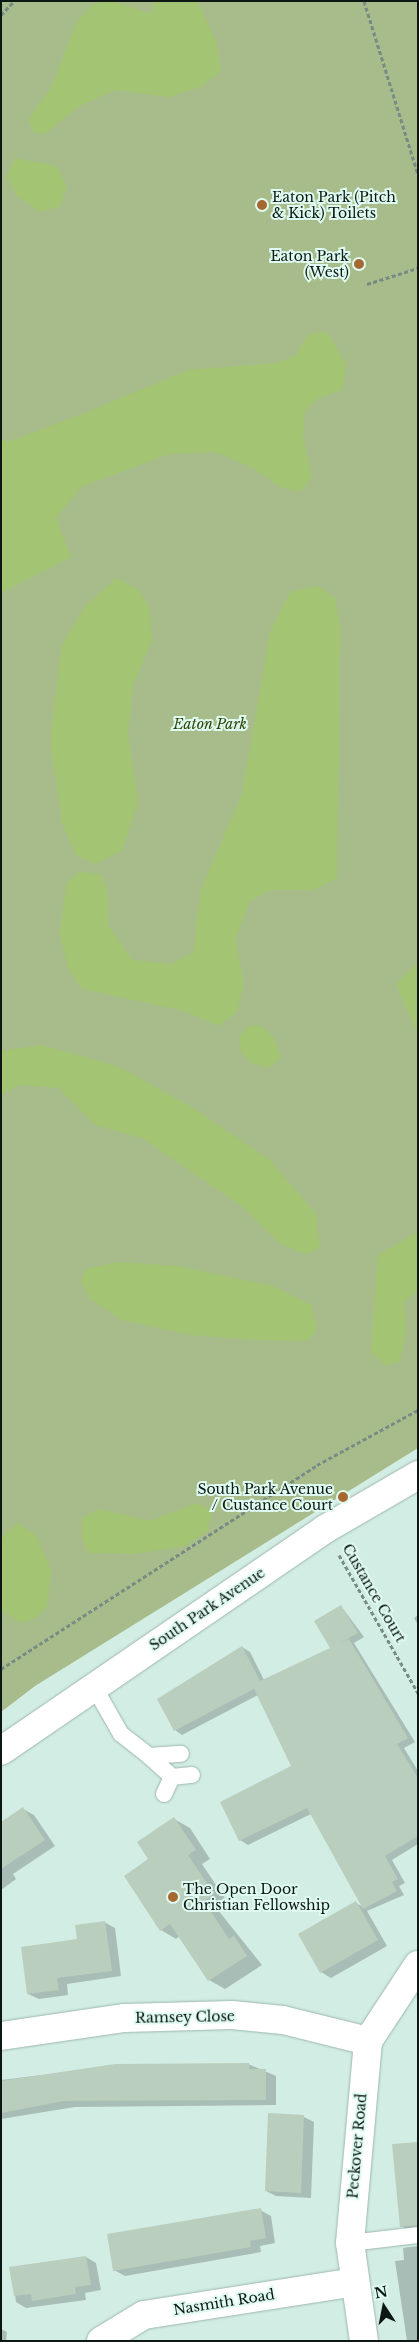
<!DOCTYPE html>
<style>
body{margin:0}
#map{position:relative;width:419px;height:2342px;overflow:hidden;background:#d2ede4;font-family:"Libre Baskerville",serif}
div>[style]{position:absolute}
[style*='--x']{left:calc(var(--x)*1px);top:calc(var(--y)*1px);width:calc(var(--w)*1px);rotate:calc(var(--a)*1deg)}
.green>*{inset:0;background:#a7bc8a}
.forest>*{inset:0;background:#a3c473}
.shadow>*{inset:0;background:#0003}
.building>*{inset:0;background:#bacebd}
.path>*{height:3px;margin-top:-1.5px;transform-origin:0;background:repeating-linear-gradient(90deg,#788b84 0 4px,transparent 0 6.5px)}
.roads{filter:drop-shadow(0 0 1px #9db7ae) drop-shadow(0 0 1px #9db7ae)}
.service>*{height:16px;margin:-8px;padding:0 8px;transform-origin:8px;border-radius:8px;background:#fff}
.minor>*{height:28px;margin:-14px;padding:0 14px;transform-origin:14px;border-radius:14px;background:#fff}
.dots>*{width:14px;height:14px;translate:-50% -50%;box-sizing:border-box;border:2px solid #dffbf1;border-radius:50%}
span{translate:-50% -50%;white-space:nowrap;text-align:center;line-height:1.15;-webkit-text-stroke:4px #dffbf1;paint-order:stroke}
.poi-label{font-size:14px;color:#0d1713}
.left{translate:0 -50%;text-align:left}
.right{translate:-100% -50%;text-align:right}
.park-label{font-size:14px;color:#2d4103;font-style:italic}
.street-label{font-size:14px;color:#0d1713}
.frame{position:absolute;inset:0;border:2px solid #0d1713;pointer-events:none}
.north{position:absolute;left:359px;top:2282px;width:50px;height:50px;-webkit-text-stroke:4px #dffbf1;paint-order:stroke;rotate:349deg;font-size:14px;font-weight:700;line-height:20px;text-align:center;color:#0d1713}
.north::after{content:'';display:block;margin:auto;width:18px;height:22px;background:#0d1713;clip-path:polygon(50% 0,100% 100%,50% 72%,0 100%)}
</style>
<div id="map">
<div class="green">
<i style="clip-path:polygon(1px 1px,418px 1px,418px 1448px,35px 1686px,1px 1712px)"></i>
</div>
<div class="forest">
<i style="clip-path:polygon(113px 1px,151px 14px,155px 1px,197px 1px,216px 41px,221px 71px,200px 87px,169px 97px,115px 90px,78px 107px,45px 134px,33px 132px,28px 120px,51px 88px,76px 23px,93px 4px)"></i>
<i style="clip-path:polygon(15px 158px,56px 166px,67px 186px,60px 206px,41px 212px,17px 196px,7px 176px)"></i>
<i style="clip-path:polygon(327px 332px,346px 364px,342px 390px,319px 398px,305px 411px,303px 438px,312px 476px,302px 491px,282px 488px,255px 469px,216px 452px,169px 454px,81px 487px,56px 518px,71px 557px,1px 593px,1px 440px,10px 441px,80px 415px,188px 370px,276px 363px,295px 356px,309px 334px)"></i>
<i style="clip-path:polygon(117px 578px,139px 590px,149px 606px,152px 640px,133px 686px,128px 733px,138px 802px,122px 851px,95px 864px,76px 855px,62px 823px,50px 738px,62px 645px,85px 606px)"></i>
<i style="clip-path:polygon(318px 586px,335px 598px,340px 625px,337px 878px,313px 890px,271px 890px,250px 901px,235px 941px,244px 982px,237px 1011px,219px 1026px,184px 1011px,83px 989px,69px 970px,59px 933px,67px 883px,79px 872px,100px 874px,107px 888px,108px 925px,133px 960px,170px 964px,193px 953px,201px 889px,242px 794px,270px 632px,291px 591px)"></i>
<i style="clip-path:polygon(418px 962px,418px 1035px,396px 984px)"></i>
<i style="clip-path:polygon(249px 1025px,261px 1026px,274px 1038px,281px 1057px,269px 1068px,251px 1063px,241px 1051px,239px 1037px)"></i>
<i style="clip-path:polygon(42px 1045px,117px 1066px,190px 1106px,270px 1160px,316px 1214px,320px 1248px,306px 1254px,282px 1245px,240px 1205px,142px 1138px,95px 1125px,59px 1088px,20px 1085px,1px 1095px,1px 1051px)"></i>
<i style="clip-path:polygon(418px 1232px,418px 1291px,404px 1301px,406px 1334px,399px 1362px,385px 1365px,371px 1353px,378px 1255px)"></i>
<i style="clip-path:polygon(119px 1262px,178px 1266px,273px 1286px,311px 1305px,317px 1330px,306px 1341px,259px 1340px,191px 1335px,122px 1320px,90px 1299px,81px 1282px,85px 1269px)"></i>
<i style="clip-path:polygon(196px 1503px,212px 1510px,208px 1531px,185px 1546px,135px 1554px,88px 1553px,82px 1539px,82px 1518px,99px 1509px,150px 1521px)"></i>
<i style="clip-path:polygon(18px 1523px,37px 1536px,51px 1571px,47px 1607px,36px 1618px,20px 1623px,1px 1610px,1px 1537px)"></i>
</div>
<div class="shadow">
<i style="clip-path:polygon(341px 1606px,364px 1637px,354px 1643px,415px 1742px,404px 1748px,418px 1771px,418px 1844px,392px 1860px,405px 1883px,399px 1886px,404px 1895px,367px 1911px,387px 1946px,331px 1978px,321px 1972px,356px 1903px,363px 1907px,311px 1814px,248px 1845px,240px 1840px,292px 1766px,258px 1695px,182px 1735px,175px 1730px,242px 1647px,250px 1652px,264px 1680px,332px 1648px)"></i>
<i style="clip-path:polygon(418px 1615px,418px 1625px,414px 1618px)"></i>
<i style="clip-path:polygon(23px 1809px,34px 1815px,55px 1846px,13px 1874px,16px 1879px,1px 1890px,1px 1826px)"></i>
<i style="clip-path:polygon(174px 1819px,190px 1828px,210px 1859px,202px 1864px,228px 1903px,218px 1910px,262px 1965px,225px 1989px,209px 1980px,180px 1936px,176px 1939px,161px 1930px,150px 1860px)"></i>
<i style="clip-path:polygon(104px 1922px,115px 1928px,121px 1976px,67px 1984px,68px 1995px,39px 1999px,28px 1994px,79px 1940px)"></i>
<i style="clip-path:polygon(248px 2064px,276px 2076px,276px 2105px,75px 2107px,1px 2119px,1px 2080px,115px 2066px)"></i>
<i style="clip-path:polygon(304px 2117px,314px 2122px,311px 2198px,276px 2196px,266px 2191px)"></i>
<i style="clip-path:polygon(418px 2143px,418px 2232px,411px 2232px,401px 2226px)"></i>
<i style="clip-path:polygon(260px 2210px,271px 2216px,275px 2243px,260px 2246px,261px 2252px,125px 2276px,114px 2270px)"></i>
<i style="clip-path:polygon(418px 2246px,418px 2341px,407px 2341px,395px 2261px,404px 2260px,403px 2248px)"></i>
<i style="clip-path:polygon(86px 2257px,96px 2263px,101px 2290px,85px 2293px,86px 2300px,26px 2308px,16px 2302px,11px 2268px)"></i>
<i style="clip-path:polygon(1px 2329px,7px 2332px,6px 2341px,1px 2341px)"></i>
</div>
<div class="building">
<i style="clip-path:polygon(341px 1605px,358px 1633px,340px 1643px,349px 1639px,408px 1738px,397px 1744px,418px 1778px,418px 1836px,385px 1856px,398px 1879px,392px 1882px,397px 1891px,363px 1909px,307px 1808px,239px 1841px,220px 1802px,291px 1766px,254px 1689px,174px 1731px,157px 1699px,242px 1646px,260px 1681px,330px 1648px,314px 1621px)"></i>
<i style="clip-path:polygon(23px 1807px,45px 1840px,1px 1869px,1px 1822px)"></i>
<i style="clip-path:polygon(174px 1817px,196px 1850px,188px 1855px,214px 1894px,204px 1901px,229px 1939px,234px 1936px,247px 1956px,208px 1981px,170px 1924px,160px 1931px,124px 1876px,148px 1859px,137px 1842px)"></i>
<i style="clip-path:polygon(356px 1901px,378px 1940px,320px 1973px,298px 1934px)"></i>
<i style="clip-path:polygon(105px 1921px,112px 1971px,57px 1978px,59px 1990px,27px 1994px,21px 1947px,77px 1939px,75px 1925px)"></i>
<i style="clip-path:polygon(249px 2063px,249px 2069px,266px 2069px,266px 2100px,64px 2101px,1px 2113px,1px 2081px,115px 2064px)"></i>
<i style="clip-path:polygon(268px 2113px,304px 2115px,301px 2193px,265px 2191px)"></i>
<i style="clip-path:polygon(418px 2142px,418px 2225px,400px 2227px,392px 2144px)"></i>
<i style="clip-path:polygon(261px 2208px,266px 2238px,250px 2241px,251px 2247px,113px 2271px,107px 2234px)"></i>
<i style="clip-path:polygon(86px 2256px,91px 2285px,75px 2287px,76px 2294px,32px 2301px,31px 2294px,14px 2296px,9px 2267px)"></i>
</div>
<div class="path">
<i style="--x:364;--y:1;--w:181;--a:72.7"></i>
<i style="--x:1;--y:15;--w:19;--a:-47"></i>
<i style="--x:367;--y:284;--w:53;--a:-17.4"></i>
<i style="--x:339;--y:1555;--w:159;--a:60.2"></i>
<i style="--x:1;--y:1669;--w:376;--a:-32.8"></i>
<i style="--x:317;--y:1465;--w:115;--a:-28.6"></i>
</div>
<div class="roads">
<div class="service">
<i style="--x:93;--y:1685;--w:56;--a:60.3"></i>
<i style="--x:121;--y:1734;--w:36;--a:38"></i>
<i style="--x:149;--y:1756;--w:32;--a:-4"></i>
<i style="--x:149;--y:1756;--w:31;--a:42"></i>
<i style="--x:172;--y:1777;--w:20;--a:-6"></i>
<i style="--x:164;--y:1794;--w:19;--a:-65"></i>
<i style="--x:350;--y:2243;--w:68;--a:-6.7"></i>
</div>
<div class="minor">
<i style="--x:1;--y:1751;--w:393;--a:-34.4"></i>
<i style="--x:325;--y:1529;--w:108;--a:-30.1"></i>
<i style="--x:1;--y:2036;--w:125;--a:-8.3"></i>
<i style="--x:125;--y:2018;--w:107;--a:-1.6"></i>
<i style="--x:232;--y:2015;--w:51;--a:5.6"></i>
<i style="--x:283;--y:2020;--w:88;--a:13.9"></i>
<i style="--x:101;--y:2341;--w:50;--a:-31.2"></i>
<i style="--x:144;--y:2315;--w:213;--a:-8.9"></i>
<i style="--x:364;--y:2341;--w:99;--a:-98.1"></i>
<i style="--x:350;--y:2243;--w:203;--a:-84.9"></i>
<i style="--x:368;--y:2041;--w:91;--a:-56.7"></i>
</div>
</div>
<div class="dots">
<i style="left:262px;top:205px;background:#a76730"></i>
<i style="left:359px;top:264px;background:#a76730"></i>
<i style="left:343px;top:1497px;background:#a76730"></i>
<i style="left:173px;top:1897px;background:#a76730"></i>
</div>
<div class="poi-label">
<span class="left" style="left:272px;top:205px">Eaton Park (Pitch<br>&amp; Kick) Toilets</span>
<span class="right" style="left:349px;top:264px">Eaton Park<br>(West)</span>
<span class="right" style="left:333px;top:1497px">South Park Avenue<br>/ Custance Court</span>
<span class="left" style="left:183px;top:1897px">The Open Door<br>Christian Fellowship</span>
</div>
<div class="park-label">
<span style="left:210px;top:724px">Eaton Park</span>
</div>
<div class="street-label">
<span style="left:374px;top:1593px;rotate:60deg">Custance Court</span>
<span style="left:207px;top:1609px;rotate:-34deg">South Park Avenue</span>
<span style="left:185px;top:2017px;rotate:-1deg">Ramsey Close</span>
<span style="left:357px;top:2146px;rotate:-85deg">Peckover Road</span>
<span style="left:224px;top:2302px;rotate:-9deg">Nasmith Road</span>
</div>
<div class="frame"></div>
<div class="north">N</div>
</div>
